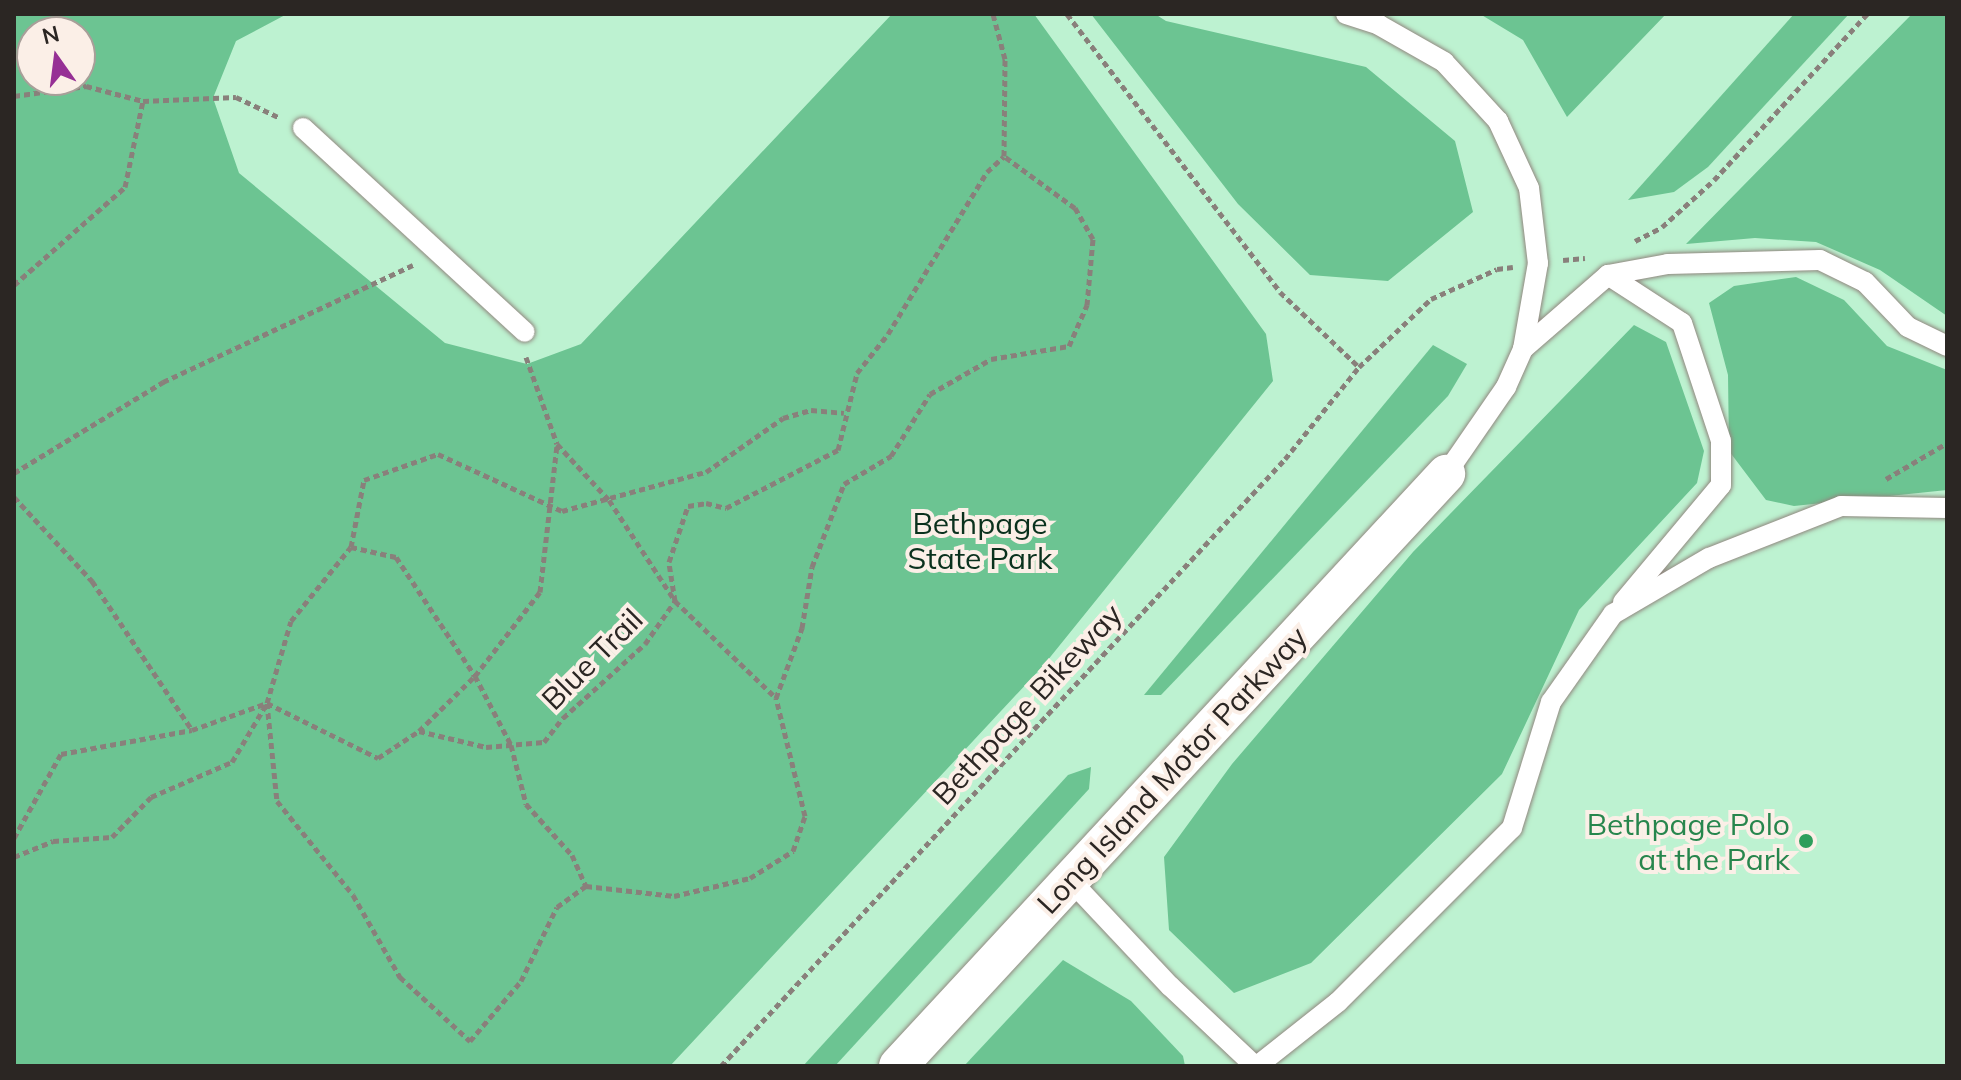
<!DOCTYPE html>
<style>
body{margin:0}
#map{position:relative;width:1961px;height:1080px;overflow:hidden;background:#fbefe7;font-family:Mulish,sans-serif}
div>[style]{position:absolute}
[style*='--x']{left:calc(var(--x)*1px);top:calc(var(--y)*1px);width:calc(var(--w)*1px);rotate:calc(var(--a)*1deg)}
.green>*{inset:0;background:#bdf2d1}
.forest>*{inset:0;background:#6cc492}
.path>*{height:5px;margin-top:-2.5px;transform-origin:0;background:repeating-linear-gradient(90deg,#89807b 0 6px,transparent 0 10px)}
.roads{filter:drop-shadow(0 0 2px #91877f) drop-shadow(0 0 2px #91877f)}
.service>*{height:20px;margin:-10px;padding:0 10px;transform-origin:10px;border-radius:10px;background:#fff}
.minor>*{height:38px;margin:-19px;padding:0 19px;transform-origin:19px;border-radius:19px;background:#fff}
.dots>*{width:22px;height:22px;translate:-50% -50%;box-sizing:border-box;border:4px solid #fbefe7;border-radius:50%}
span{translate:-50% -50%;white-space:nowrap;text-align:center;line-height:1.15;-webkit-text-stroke:8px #fbefe7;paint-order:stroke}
.park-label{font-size:30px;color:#0a311d}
.street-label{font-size:30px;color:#2b2623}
.leisure-label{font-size:30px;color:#27864d}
.right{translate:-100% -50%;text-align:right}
.frame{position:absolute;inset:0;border:16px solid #2b2623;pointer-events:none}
.north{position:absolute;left:16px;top:16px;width:80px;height:80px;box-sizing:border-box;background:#fbefe7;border:2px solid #a89f99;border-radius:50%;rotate:346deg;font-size:22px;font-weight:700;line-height:32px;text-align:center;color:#2b2623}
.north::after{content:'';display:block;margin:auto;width:28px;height:36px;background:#963095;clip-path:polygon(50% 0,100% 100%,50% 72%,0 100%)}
</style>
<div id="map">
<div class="green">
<i style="clip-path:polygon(evenodd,14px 14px,1947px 14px,1947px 1066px,14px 1066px,14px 14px,32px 32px,80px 32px,80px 80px,32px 80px,32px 32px)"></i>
</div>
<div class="forest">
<i style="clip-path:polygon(evenodd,14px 14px,287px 14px,236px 41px,213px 98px,239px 173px,445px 343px,527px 364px,581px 344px,892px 14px,1034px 14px,1266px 334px,1273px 381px,1043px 666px,670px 1066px,14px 1066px,14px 14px,80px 32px,80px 80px,32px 80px,32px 32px,80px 32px)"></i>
<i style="clip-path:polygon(1091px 14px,1155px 14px,1166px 21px,1366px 67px,1455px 141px,1473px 212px,1388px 281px,1310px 275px,1238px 204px)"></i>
<i style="clip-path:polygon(1480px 14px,1666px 14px,1567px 117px,1523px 40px)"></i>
<i style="clip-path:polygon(1794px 14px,1849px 14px,1708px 167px,1674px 192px,1628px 200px)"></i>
<i style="clip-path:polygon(1912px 14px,1947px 14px,1947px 316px,1880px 270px,1816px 242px,1755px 238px,1686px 244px)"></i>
<i style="clip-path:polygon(1796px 277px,1844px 300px,1887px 346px,1947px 370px,1947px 490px,1794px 506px,1766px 500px,1729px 451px,1728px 375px,1709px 303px,1734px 286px)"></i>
<i style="clip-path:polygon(1634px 325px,1666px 342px,1704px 451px,1697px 483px,1579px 610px,1502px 774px,1311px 963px,1234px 993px,1169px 930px,1164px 857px,1232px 764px,1413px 552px)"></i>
<i style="clip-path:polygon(1433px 345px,1467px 364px,1448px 396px,1161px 695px,1144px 695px)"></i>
<i style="clip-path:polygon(1091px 767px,1089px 789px,835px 1066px,803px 1066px,1068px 775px)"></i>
<i style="clip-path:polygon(1063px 960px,1131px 1001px,1183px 1056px,1185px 1066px,964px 1066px)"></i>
</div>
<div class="path">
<i style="--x:1067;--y:14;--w:350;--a:52.5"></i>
<i style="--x:1280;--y:292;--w:109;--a:43.5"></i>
<i style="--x:14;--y:96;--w:73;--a:-7.9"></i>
<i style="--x:86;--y:86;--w:59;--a:14.7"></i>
<i style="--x:143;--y:101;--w:93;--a:-2.5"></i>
<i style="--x:236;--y:97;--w:49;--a:25.5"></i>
<i style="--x:1635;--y:241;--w:30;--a:-27"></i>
<i style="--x:1662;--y:227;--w:70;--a:-42.1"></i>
<i style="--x:1714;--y:180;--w:226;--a:-47.3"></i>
<i style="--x:1563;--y:260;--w:22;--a:-5"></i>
<i style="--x:14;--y:285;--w:148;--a:-41.4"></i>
<i style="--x:125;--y:187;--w:88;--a:-78.2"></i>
<i style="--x:526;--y:357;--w:92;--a:70.4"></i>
<i style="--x:557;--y:444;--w:76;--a:47.1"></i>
<i style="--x:609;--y:500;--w:121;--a:56.8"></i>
<i style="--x:675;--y:601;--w:140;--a:43.8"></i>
<i style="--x:14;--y:473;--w:175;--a:-31.4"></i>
<i style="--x:163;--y:382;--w:276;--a:-25.1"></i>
<i style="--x:1886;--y:479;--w:71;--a:-30.5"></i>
<i style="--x:14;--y:497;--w:115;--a:47.1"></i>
<i style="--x:92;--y:581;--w:179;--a:56.1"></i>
<i style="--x:351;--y:547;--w:46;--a:12.5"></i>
<i style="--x:396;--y:557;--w:143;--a:56.4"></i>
<i style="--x:475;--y:676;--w:78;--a:62.4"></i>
<i style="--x:511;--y:745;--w:61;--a:75.7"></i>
<i style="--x:526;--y:804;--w:69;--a:48"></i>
<i style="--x:572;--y:855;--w:34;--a:66"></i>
<i style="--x:267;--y:703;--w:85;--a:-73.7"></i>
<i style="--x:291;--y:621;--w:95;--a:-51"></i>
<i style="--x:351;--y:547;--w:68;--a:-79"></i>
<i style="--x:364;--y:480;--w:78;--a:-19.4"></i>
<i style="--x:438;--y:454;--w:136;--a:24.7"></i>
<i style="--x:562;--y:511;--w:149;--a:-15.2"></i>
<i style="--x:706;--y:472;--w:94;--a:-35"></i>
<i style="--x:783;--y:418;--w:29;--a:-16"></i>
<i style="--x:811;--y:410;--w:33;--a:5"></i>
<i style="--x:419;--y:731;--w:78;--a:-44.5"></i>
<i style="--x:475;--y:676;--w:106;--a:-52.3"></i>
<i style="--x:540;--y:592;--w:148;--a:-83.4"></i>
<i style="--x:14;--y:838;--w:96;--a:-60.8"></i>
<i style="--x:61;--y:754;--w:133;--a:-10.4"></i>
<i style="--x:192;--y:730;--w:80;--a:-19.8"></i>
<i style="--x:267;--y:703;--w:99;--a:84.2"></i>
<i style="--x:277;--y:801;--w:121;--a:51"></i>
<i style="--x:353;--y:895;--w:95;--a:60.2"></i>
<i style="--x:400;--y:977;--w:95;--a:42.4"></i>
<i style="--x:470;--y:1041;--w:79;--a:-49.6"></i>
<i style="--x:521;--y:981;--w:82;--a:-64.1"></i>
<i style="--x:557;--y:907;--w:36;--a:-36"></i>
<i style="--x:586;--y:886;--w:89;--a:6.5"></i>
<i style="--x:674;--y:896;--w:78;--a:-13.3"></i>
<i style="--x:750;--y:878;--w:51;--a:-32.1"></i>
<i style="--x:793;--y:851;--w:37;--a:-71"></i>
<i style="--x:805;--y:816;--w:122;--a:-103.8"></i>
<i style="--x:776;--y:698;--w:75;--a:-69.6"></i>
<i style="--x:802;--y:628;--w:62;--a:-80.7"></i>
<i style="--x:812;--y:567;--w:89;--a:-68.9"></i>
<i style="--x:844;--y:484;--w:55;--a:-30.8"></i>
<i style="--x:891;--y:456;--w:73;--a:-57.8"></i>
<i style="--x:930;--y:394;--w:70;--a:-29.8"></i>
<i style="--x:991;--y:359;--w:79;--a:-9.5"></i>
<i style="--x:1069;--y:346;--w:45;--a:-66.3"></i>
<i style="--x:1087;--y:305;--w:66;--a:-84.8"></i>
<i style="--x:1093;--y:239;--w:36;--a:-120"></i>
<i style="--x:1075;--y:208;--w:88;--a:-143.8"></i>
<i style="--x:14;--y:857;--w:42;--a:-22.3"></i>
<i style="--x:53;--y:841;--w:59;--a:-3.9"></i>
<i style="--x:112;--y:837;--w:56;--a:-45.7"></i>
<i style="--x:151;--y:797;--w:88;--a:-23.4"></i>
<i style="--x:232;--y:762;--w:69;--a:-59.3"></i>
<i style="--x:267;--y:703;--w:124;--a:26.4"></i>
<i style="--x:378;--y:758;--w:49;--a:-33.4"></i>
<i style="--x:419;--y:731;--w:69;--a:13.4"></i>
<i style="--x:486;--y:747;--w:58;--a:-4.9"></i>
<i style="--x:544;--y:742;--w:31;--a:-52"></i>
<i style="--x:563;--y:718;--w:110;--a:-42.1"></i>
<i style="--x:645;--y:644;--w:52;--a:-55.1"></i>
<i style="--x:675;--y:601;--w:39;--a:-99"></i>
<i style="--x:669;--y:562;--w:59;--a:-71.3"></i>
<i style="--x:688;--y:506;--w:18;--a:-9"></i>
<i style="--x:706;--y:503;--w:21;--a:14"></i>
<i style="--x:726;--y:508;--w:126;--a:-27.4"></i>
<i style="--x:838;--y:450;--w:79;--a:-76.1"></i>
<i style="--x:857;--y:373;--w:50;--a:-51.5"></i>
<i style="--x:888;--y:334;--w:190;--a:-58.6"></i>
<i style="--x:987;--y:172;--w:23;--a:-43"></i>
<i style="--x:1004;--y:156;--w:97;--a:-89.4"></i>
<i style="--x:1005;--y:59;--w:47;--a:-104.9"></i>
<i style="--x:721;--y:1066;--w:829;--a:-47.1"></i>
<i style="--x:1285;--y:459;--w:118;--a:-51.2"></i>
<i style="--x:1359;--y:367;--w:99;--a:-43.4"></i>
<i style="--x:1431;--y:299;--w:72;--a:-24.4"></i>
<i style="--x:1497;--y:269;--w:16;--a:-7"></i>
</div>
<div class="roads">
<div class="service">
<i style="--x:1346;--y:14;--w:35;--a:18"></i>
<i style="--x:1379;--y:25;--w:75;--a:29.6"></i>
<i style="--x:1444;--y:62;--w:80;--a:47.5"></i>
<i style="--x:1498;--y:121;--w:74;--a:65.2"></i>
<i style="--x:1529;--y:188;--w:76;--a:83.2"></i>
<i style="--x:1538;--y:263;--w:87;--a:99.9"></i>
<i style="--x:1523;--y:349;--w:42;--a:114.1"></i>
<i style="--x:1506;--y:387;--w:106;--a:124.6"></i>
<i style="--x:303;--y:128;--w:301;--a:42.6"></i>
<i style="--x:1608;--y:275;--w:61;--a:-10.4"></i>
<i style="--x:1668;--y:264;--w:152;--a:-1.5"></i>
<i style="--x:1820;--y:260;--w:50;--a:26.1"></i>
<i style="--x:1865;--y:282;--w:62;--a:46.3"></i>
<i style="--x:1908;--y:327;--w:43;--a:26"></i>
<i style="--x:1523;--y:349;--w:113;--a:-41"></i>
<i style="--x:1608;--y:275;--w:88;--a:33"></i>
<i style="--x:1682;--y:323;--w:124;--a:71.7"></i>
<i style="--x:1721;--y:441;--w:44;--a:90"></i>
<i style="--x:1721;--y:485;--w:153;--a:129.9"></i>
<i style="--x:1070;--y:880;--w:146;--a:46.7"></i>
<i style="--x:1170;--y:986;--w:117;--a:43.3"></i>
<i style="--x:1257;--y:1066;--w:103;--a:-38.3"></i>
<i style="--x:1338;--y:1002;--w:246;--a:-45"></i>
<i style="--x:1512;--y:828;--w:132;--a:-72.8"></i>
<i style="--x:1551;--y:702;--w:108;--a:-54.8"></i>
<i style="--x:1613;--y:614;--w:111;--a:-30.3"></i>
<i style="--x:1709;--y:558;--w:142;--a:-21.5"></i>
<i style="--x:1841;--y:506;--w:106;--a:1.1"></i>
</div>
<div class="minor">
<i style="--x:898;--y:1066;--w:807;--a:-47.21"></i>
</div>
</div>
<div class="dots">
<i style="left:1806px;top:841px;background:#2e9e5b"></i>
</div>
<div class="park-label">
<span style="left:980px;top:540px">Bethpage<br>State Park</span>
</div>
<div class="street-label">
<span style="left:592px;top:659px;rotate:-45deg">Blue Trail</span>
<span style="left:1027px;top:704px;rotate:-47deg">Bethpage Bikeway</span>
<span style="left:1172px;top:770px;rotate:-47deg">Long Island Motor Parkway</span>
</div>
<div class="leisure-label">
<span class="right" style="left:1790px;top:841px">Bethpage Polo<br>at the Park</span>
</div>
<div class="frame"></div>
<div class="north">N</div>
</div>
